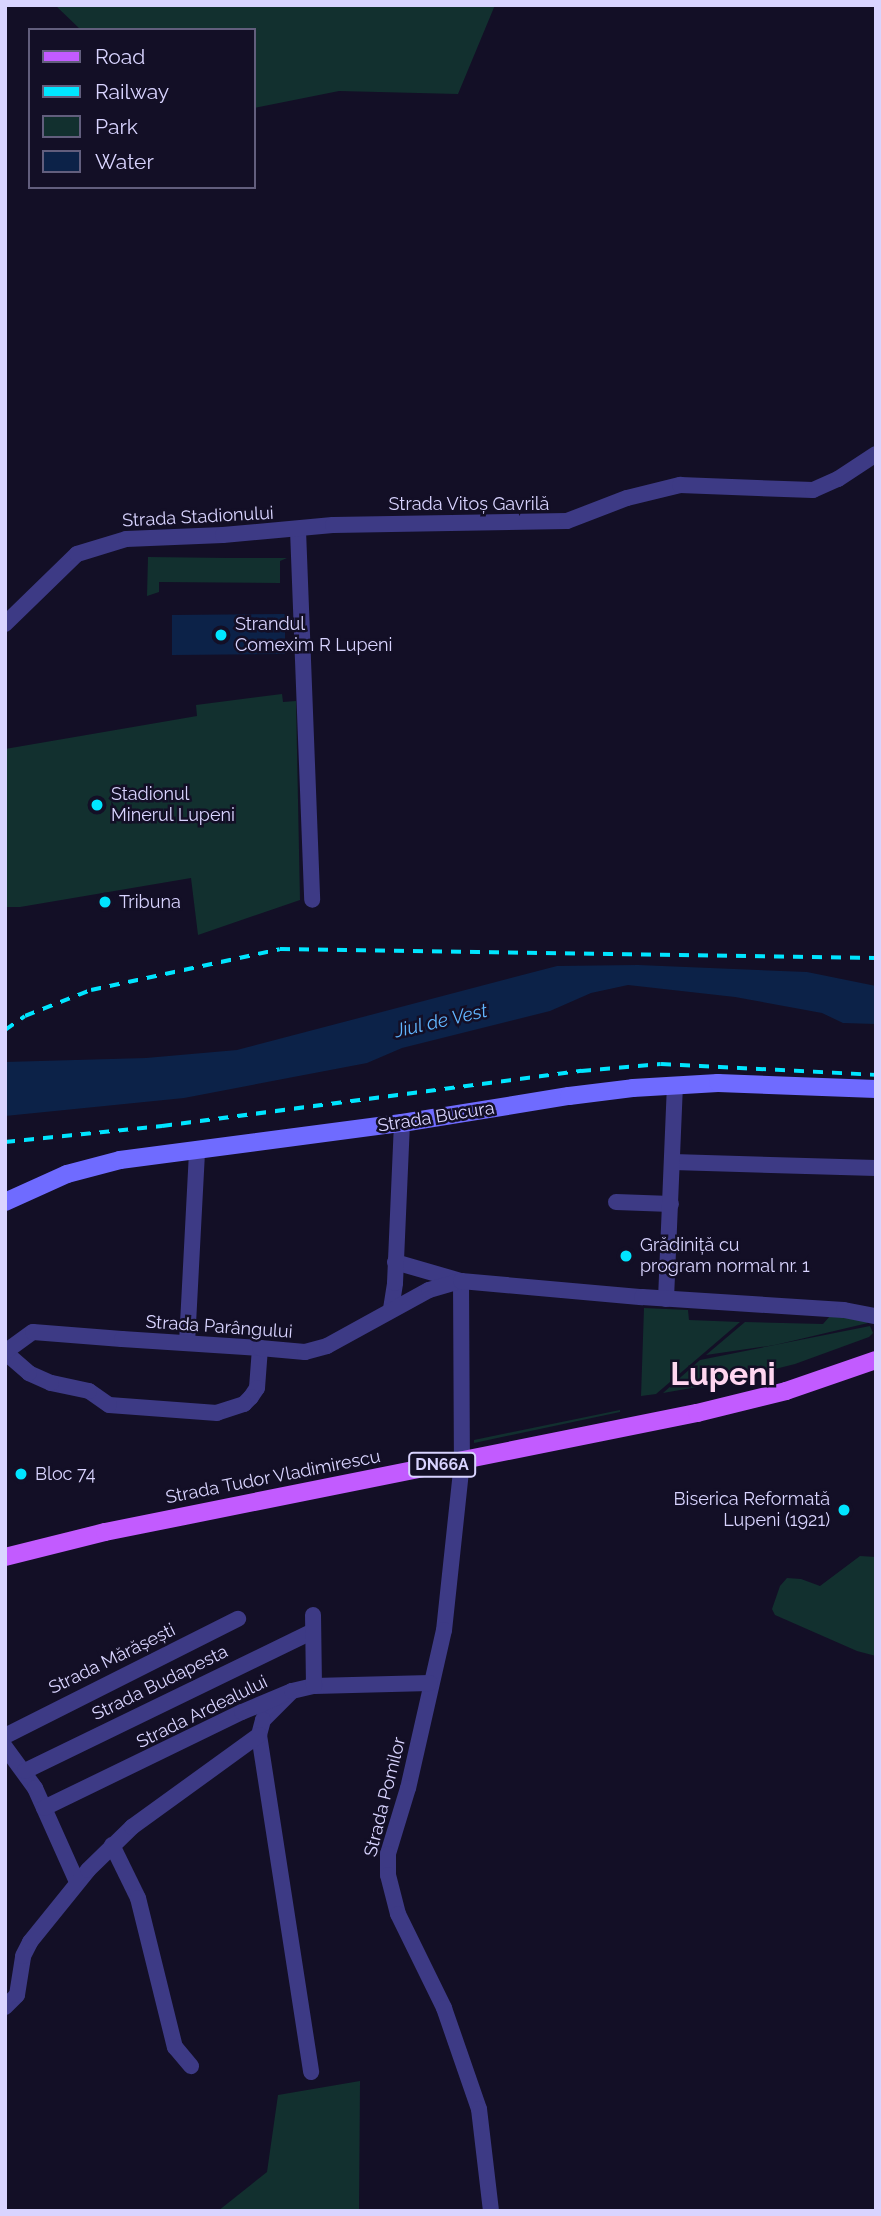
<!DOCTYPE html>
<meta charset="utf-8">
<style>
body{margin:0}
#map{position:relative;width:881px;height:2216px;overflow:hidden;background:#130f26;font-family:Raleway,sans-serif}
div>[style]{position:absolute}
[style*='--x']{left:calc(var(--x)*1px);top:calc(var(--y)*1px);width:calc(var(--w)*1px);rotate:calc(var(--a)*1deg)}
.green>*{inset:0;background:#12302f}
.water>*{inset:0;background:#0c2248}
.minor>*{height:16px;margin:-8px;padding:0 8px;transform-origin:8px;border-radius:8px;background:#3d3a85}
.secondary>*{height:18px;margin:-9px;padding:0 9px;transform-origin:9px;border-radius:9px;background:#6f6bff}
.primary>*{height:18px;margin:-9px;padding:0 9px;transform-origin:9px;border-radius:9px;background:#c25bff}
.rail>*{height:3.5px;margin-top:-1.75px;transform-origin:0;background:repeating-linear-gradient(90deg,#00e5ff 0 10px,transparent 0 19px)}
.dots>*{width:19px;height:19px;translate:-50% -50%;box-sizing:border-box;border:4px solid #130f26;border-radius:50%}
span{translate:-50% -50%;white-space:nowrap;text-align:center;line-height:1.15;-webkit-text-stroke:5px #130f26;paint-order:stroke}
.shield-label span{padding:2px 5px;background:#130f26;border:2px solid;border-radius:5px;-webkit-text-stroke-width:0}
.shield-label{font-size:16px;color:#d9d4ff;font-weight:700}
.street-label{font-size:18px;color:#d9d4ff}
.poi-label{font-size:18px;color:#d9d4ff}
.left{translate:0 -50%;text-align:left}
.right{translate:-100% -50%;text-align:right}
.water-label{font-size:19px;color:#62b6ff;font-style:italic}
.town-label{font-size:32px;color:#ffd6f0;font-weight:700}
.frame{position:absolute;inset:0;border:7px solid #d9d4ff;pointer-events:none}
.legend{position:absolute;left:28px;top:28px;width:228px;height:161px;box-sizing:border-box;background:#130f26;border:2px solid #625e7d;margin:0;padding:9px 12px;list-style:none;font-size:21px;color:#d9d4ff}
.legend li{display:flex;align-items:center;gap:14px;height:35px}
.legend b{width:35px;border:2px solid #625e7d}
</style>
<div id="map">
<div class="green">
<i style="clip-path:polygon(55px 5px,495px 5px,458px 94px,339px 91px,254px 108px,254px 30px,81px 30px)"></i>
<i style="clip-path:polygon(148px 557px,228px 558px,287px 558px,280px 561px,280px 583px,159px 582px,159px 592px,147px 596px)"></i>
<i style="clip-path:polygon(282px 694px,283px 702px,296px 701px,300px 900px,198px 935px,191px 878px,20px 907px,5px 907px,5px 749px,197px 716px,196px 705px)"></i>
<i style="clip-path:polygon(644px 1308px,688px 1310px,689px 1320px,740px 1322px,656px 1394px,641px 1396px)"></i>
<i style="clip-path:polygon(830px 1316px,864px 1319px,868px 1323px,775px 1345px,706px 1355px,745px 1322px,823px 1324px)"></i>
<i style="clip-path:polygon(870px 1326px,873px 1333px,869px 1337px,795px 1364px,720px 1383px,663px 1393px,700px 1360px)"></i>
<i style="clip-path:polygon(620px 1410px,620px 1412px,474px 1443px,474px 1440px)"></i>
<i style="clip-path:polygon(860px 1556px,876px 1557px,876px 1656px,857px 1651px,775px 1615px,772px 1609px,780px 1586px,787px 1578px,801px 1579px,820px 1586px)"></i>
<i style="clip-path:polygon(360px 2081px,359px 2211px,218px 2211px,267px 2172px,278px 2095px)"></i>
</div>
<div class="water">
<i style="clip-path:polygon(285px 614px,285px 654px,172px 655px,172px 615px)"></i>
<i style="clip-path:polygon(638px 965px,807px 972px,876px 986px,876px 1024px,843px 1023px,822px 1013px,735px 997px,628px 985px,591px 993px,550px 1011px,402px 1048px,367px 1063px,184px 1098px,5px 1116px,5px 1062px,146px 1058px,237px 1050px,557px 966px)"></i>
</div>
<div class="minor">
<i style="--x:298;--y:530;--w:370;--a:87.8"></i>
<i style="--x:5;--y:624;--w:100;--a:-44.2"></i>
<i style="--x:77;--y:554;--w:51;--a:-17"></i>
<i style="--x:126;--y:539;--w:97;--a:-2.4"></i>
<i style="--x:223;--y:535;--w:110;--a:-5.2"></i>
<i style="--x:333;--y:525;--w:234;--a:-1"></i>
<i style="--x:567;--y:521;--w:64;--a:-21"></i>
<i style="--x:627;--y:498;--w:55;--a:-13.8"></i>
<i style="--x:680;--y:485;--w:133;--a:2.2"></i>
<i style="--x:813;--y:490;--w:27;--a:-24"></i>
<i style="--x:838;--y:479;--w:45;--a:-33.3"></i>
<i style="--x:673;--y:1162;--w:203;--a:1.7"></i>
<i style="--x:616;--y:1202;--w:55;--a:2.1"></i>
<i style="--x:395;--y:1262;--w:69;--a:16.1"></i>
<i style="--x:461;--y:1281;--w:181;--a:89.7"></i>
<i style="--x:462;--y:1462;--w:169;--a:96.1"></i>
<i style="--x:444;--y:1630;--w:162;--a:102.8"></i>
<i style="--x:408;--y:1788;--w:69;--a:106.9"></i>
<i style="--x:388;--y:1854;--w:21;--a:90"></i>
<i style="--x:388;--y:1875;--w:40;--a:75.6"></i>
<i style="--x:398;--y:1914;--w:105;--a:63.9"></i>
<i style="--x:444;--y:2008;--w:107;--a:70.9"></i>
<i style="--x:479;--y:2109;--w:103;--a:83.3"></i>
<i style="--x:666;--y:1299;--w:214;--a:-87.6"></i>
<i style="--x:391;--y:1309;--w:26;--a:-81"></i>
<i style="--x:395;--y:1283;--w:160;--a:-87.5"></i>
<i style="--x:187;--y:1343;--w:194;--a:-87"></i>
<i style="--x:260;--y:1348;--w:40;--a:94.3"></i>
<i style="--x:257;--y:1388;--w:11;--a:124"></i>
<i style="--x:251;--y:1397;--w:10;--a:135"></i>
<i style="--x:244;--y:1404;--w:28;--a:162"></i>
<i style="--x:217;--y:1413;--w:108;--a:-175.8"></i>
<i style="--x:109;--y:1405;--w:24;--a:-145"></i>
<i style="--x:89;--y:1391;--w:39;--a:-168"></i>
<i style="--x:51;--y:1383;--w:24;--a:-156"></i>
<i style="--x:29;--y:1373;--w:32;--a:-139"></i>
<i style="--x:5;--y:1352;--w:34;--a:-36"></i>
<i style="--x:33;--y:1332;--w:89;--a:4.5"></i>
<i style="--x:122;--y:1339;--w:138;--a:3.7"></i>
<i style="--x:260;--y:1348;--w:45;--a:5.1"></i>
<i style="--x:305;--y:1352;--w:23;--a:-15"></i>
<i style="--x:327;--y:1346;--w:116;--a:-28.8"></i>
<i style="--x:429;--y:1290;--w:33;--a:-16"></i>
<i style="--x:461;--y:1281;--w:182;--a:5.1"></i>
<i style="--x:642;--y:1297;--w:202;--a:3.7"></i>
<i style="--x:844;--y:1310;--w:33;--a:11"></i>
<i style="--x:314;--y:1686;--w:116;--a:-1.5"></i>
<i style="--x:292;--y:1691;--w:41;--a:135"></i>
<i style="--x:263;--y:1720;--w:16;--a:105"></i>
<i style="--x:259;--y:1735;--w:341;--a:81.2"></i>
<i style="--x:5;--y:1736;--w:261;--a:-26.7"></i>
<i style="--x:5;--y:1747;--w:51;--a:53.8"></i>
<i style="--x:35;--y:1788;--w:103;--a:65.9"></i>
<i style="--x:25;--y:1771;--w:320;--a:-25.9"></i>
<i style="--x:44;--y:1808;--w:220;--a:-25.9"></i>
<i style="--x:242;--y:1712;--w:54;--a:-22.8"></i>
<i style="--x:292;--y:1691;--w:23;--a:-13"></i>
<i style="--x:314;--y:1686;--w:71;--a:-90.8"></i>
<i style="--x:112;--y:1845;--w:59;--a:63.9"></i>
<i style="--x:138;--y:1898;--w:154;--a:76.1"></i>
<i style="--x:175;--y:2047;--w:25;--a:50"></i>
<i style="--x:5;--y:2007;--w:17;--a:-45"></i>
<i style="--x:17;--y:1995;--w:39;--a:-81"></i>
<i style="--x:23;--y:1956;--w:16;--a:-63"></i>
<i style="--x:30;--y:1942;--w:92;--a:-51.1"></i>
<i style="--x:88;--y:1870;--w:62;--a:-44.3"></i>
<i style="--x:132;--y:1827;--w:157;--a:-35.9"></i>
</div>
<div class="secondary">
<i style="--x:5;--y:1202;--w:68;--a:-24.3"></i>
<i style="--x:67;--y:1174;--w:55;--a:-14.8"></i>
<i style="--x:120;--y:1160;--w:284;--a:-7.5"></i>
<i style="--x:402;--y:1123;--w:169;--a:-9.2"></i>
<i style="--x:569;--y:1096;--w:64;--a:-7.1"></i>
<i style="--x:633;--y:1088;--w:85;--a:-3.4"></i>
<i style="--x:718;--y:1083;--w:158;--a:2.2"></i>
</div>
<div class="primary">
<i style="--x:5;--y:1557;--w:103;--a:-14"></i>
<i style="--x:105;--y:1532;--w:604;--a:-11.37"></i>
<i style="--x:697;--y:1413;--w:92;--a:-13.9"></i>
<i style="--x:786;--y:1391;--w:95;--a:-19"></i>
</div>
<div class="rail">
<i style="--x:5;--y:1030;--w:24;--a:-35"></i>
<i style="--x:25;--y:1016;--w:71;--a:-21.5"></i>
<i style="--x:91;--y:990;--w:193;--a:-12.2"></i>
<i style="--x:280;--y:949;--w:596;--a:0.87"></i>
<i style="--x:5;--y:1142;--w:158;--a:-5.8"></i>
<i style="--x:162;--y:1126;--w:423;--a:-7.5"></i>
<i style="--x:581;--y:1071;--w:80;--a:-5"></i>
<i style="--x:661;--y:1064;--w:215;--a:2.9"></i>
</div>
<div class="dots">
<i style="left:221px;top:635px;background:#00e5ff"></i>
<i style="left:97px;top:805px;background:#00e5ff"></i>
<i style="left:105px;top:902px;background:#00e5ff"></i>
<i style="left:626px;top:1256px;background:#00e5ff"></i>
<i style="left:21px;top:1474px;background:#00e5ff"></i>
<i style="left:844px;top:1510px;background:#00e5ff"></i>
</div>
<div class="shield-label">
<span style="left:442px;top:1465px">DN66A</span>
</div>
<div class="street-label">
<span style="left:469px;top:504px">Strada Vitoș Gavrilă</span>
<span style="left:198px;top:517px;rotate:-3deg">Strada Stadionului</span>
<span style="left:436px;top:1117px;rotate:-9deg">Strada Bucura</span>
<span style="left:219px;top:1327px;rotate:4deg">Strada Parângului</span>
<span style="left:273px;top:1477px;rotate:-11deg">Strada Tudor Vladimirescu</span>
<span style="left:112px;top:1659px;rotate:-26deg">Strada Mărășești</span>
<span style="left:160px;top:1683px;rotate:-26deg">Strada Budapesta</span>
<span style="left:202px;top:1712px;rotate:-26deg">Strada Ardealului</span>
<span style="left:385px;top:1797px;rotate:-76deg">Strada Pomilor</span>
</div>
<div class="poi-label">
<span class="left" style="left:235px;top:635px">Strandul<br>Comexim R Lupeni</span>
<span class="left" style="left:111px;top:805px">Stadionul<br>Minerul Lupeni</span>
<span class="left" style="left:119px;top:902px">Tribuna</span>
<span class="left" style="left:640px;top:1256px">Grădiniță cu<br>program normal nr. 1</span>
<span class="left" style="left:35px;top:1474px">Bloc 74</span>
<span class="right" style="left:830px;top:1510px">Biserica Reformată<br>Lupeni (1921)</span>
</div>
<div class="water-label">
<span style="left:441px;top:1021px;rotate:-13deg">Jiul de Vest</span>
</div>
<div class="town-label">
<span style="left:723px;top:1374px">Lupeni</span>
</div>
<div class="frame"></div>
<ul class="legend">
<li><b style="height:9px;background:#c25bff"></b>Road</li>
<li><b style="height:9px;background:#00e5ff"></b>Railway</li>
<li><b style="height:19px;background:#12302f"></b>Park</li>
<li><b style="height:19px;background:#0c2248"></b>Water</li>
</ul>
</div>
